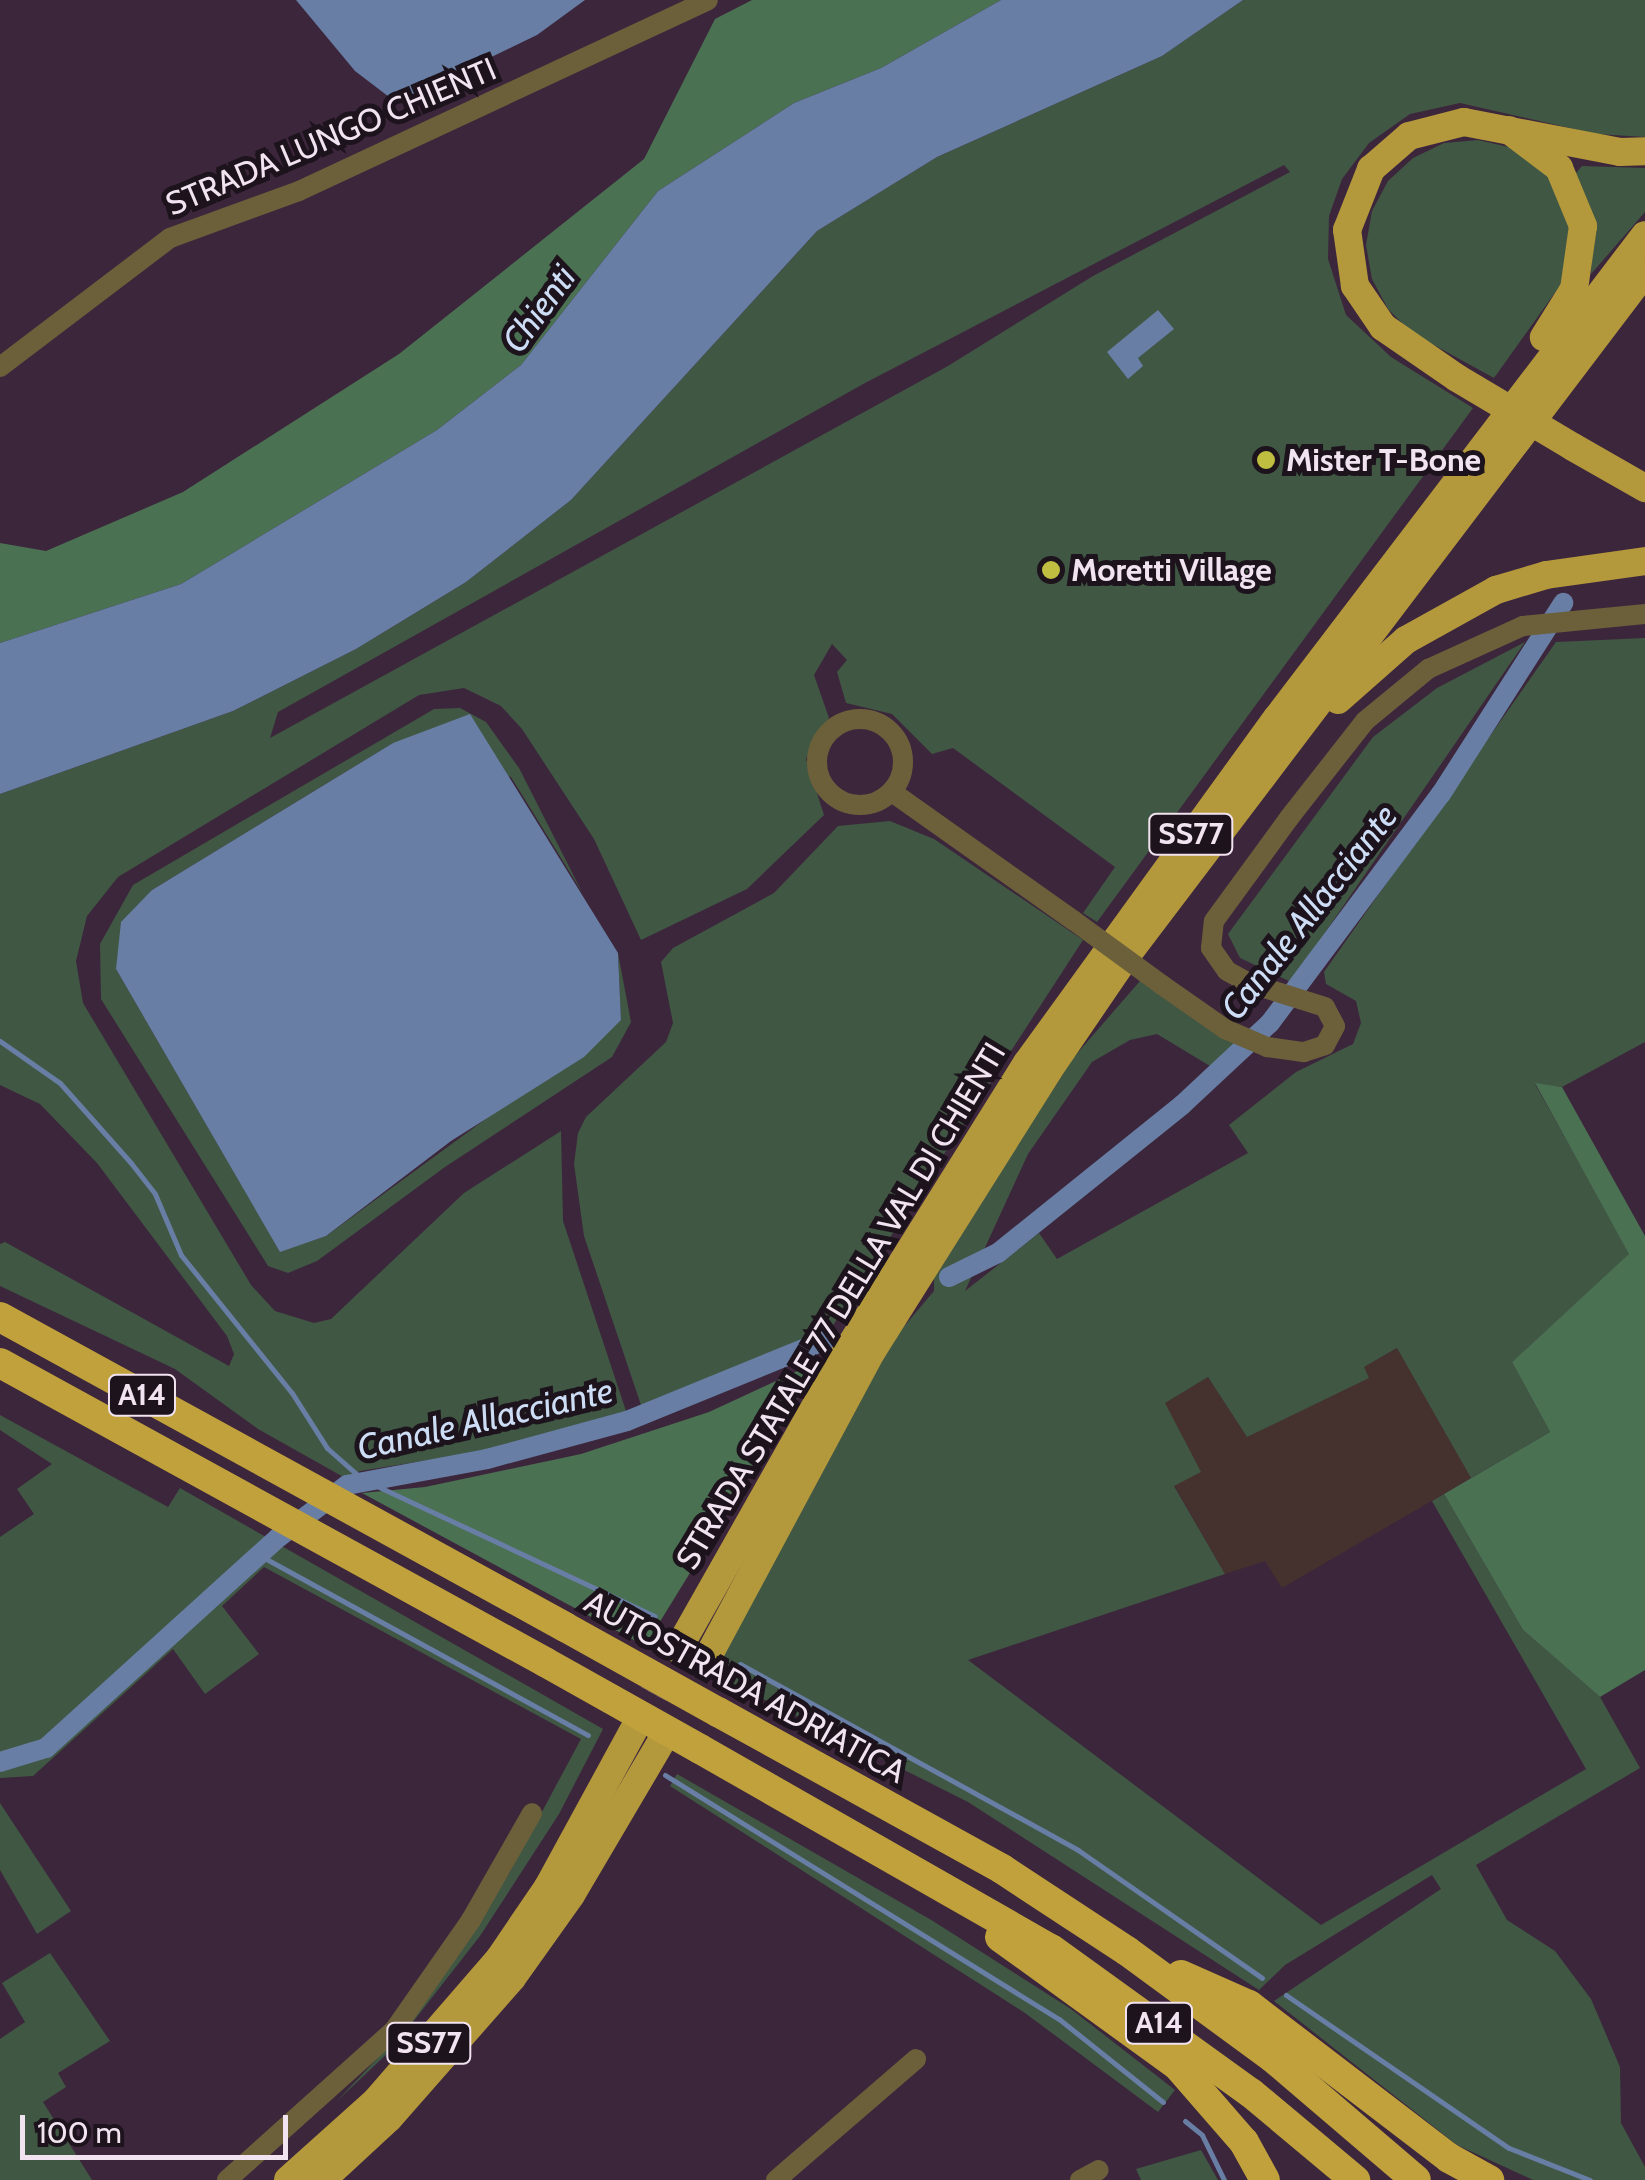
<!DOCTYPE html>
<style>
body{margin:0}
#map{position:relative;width:1645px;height:2180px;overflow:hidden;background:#3c263b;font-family:Cabin,sans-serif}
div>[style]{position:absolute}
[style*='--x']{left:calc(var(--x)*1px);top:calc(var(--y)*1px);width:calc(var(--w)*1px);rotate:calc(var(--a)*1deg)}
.industrial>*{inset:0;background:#45312d}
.green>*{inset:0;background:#405744}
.forest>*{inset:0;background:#4b7153}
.water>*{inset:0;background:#687ea4}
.stream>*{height:5px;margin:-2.5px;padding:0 2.5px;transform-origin:2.5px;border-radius:2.5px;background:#687ea4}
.canal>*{height:20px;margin:-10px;padding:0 10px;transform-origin:10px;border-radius:10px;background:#687ea4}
.trunk-tunnel>*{height:28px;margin-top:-14px;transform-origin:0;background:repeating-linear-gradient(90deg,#574256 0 28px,transparent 0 42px)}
.minor>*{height:20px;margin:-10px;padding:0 10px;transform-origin:10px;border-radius:10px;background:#6c603b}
.minor>.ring{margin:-10px;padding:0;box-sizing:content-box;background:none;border:20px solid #6c603b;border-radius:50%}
.trunk>*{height:28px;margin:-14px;padding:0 14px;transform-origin:14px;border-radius:14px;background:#b4983c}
.motorway>*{height:30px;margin:-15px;padding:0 15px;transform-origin:15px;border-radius:15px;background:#c0a13b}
.minor-bridge>*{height:20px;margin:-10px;padding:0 10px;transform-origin:10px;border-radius:10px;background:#6c603b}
.trunk-bridge>*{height:28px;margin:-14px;padding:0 14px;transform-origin:14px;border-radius:14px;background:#b4983c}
.motorway-bridge>*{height:30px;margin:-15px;padding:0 15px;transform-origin:15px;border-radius:15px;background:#c0a13b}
.dots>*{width:28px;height:28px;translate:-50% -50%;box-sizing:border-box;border:5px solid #1d131c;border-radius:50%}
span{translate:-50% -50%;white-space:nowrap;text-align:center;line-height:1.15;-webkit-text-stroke:10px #1d131c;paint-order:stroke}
.shield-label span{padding:2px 8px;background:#1d131c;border:2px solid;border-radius:8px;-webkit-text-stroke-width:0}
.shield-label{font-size:30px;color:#f1e3f0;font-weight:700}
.street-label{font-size:32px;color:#f1e3f0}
.poi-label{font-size:32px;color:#f1e3f0;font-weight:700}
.left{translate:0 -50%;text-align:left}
.water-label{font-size:35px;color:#ceddf6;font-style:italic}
.scale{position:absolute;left:20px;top:2115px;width:268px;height:45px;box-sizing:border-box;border:5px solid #f1e3f0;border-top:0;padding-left:12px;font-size:30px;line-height:35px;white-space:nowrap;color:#f1e3f0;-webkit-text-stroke:8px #1d131c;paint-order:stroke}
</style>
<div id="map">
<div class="industrial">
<i style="clip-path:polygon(1398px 1348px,1471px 1478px,1282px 1588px,1265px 1561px,1225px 1574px,1174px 1485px,1164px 1403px,1208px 1377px,1247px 1437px,1369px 1377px,1363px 1367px)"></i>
</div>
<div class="green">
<i style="clip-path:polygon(evenodd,1243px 0,1645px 0,1645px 137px,1596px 134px,1460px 103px,1410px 114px,1369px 143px,1342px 179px,1329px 216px,1328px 259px,1346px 315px,1391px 357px,1473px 408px,1097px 922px,1083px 913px,1115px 867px,953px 748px,932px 754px,892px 714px,846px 703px,837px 672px,847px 660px,832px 644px,814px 675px,829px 718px,806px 759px,824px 815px,747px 889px,641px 940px,594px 839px,522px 729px,501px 706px,464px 688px,419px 695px,118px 877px,87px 916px,76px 961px,83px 1003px,251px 1285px,275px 1311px,314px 1323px,331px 1319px,464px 1193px,561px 1131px,563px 1221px,627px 1414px,485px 1451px,360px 1471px,347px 1479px,258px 1429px,175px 1369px,0 1286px,0 1244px,5px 1242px,229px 1366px,234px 1354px,227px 1336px,97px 1163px,40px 1104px,0 1085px,0 794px,233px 711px,356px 649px,466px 582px,571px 500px,817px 231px,937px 157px,1162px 56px,1243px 0,1284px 165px,1290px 172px,1093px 276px,948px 366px,270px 738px,278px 712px,865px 383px,1284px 165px)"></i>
<i style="clip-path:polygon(1478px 140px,1513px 148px,1543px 166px,1565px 194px,1577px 262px,1494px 378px,1412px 333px,1388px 309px,1372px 279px,1366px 245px,1372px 211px,1388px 181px,1413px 158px,1444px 143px)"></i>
<i style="clip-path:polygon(1582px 166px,1645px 168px,1645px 212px,1591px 274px,1593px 219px,1575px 174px)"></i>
<i style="clip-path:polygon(1645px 638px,1645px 1042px,1562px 1087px,1535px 1084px,1630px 1254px,1512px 1362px,1550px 1432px,1471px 1478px,1397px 1348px,1364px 1367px,1369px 1378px,1247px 1437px,1208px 1377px,1165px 1403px,1201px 1472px,1174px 1486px,1225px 1574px,968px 1660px,1321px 1925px,1586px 1769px,1432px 1501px,1444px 1494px,1523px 1630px,1600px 1697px,1640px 1768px,1476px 1865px,1507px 1920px,1555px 1951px,1591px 1999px,1620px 2067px,1621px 2123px,1645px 2167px,1645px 2180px,1533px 2180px,1457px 2145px,1274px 2001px,1441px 1889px,1432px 1875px,1285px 1965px,1259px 1990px,968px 1802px,713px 1674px,895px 1337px,934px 1291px,934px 1271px,1074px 1057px,1140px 981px,1236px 1044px,1210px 1066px,1157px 1034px,1130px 1040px,1092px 1062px,1028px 1154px,965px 1291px,1039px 1233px,1057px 1259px,1248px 1153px,1229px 1125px,1296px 1072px,1353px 1044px,1361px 1023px,1356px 1001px,1326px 984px,1324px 972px,1556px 642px)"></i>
<i style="clip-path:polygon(1525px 642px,1291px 982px,1240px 958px,1228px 934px,1373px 737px,1437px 688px)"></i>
<i style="clip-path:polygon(460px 708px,486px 722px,519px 768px,582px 892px,511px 777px,393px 743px,152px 890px,116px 969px,280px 1251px,326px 1236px,621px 1020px,618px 953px,631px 1022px,612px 1057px,445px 1167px,317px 1261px,288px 1273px,268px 1266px,101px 999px,100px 944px,133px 885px,434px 709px)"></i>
<i style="clip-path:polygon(890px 821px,934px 839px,1083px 940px,828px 1333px,642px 1408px,584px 1236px,574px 1164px,578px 1133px,586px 1117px,666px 1042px,673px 1023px,661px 962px,673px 948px,774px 893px,838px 826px)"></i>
<i style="clip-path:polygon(0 1415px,168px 1507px,180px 1488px,603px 1729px,559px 1814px,480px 1936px,391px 2050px,336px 2102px,389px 2046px,507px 1877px,581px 1739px,264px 1567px,222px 1606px,259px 1654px,205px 1694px,173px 1649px,33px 1776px,0 1778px,0 1537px,34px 1514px,17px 1489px,52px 1464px,0 1430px)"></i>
<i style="clip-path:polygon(677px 1774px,933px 1921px,1071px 2009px,1175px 2090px,1158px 2112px,1025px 2013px,670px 1786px)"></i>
<i style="clip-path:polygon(0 1803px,71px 1911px,37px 1934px,0 1870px)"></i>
<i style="clip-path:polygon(50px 1953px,110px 2041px,58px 2073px,66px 2087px,43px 2102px,92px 2180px,0 2180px,0 2039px,25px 2022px,2px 1983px)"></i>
<i style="clip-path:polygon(1201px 2150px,1218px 2180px,1141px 2180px,1136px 2169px)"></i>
</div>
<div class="forest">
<i style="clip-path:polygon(752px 0,1001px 0,881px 68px,794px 103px,658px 191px,521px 365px,437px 430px,181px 584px,0 643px,0 543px,46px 551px,183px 492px,399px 354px,644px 159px,715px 19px)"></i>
<i style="clip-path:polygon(1535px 1083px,1562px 1087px,1645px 1236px,1645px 1670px,1600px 1697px,1523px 1630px,1444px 1494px,1550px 1432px,1512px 1362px,1629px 1254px)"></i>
<i style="clip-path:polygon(821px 1360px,645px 1646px,362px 1493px,425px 1487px,581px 1454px,709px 1412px)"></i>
</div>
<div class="water">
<i style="clip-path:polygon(296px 0,585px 0,537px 35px,397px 103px,355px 71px)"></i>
<i style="clip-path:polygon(1001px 0,1243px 0,1162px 56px,937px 157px,817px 231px,571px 500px,466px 582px,356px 649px,233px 711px,0 794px,0 643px,181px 584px,437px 430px,521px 365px,658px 191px,794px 103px,881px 68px)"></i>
<i style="clip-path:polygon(1158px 310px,1174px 329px,1138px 358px,1143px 366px,1128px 379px,1107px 352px)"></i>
<i style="clip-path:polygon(470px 714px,618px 953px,621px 1020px,584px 1057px,451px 1141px,326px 1236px,280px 1252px,116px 969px,121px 922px,152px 890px,393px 743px)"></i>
</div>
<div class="stream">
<i style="--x:0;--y:1041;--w:73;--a:35"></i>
<i style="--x:60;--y:1083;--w:107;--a:48.4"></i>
<i style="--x:131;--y:1163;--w:39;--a:52"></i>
<i style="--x:155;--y:1194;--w:66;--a:66.9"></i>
<i style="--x:181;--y:1255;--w:177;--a:51.2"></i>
<i style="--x:292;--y:1393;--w:65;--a:57.5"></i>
<i style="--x:327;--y:1448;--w:47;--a:41.5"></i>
<i style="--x:362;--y:1479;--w:323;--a:25.1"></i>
<i style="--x:259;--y:1555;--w:375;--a:28.7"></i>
<i style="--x:740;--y:1664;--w:386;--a:28.8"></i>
<i style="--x:1078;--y:1850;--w:224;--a:34.8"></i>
<i style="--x:665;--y:1775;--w:463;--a:31.8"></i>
<i style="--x:1059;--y:2019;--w:133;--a:38.6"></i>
<i style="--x:1286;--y:1995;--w:270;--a:34.5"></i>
<i style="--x:1509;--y:2148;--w:87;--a:21.6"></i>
<i style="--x:1185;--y:2121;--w:22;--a:39"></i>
<i style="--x:1202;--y:2135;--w:50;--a:63.9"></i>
</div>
<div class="canal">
<i style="--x:949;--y:1277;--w:55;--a:-26.1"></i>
<i style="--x:998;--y:1253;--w:236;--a:-38.8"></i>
<i style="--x:1182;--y:1105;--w:120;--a:-43"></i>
<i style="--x:1270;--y:1023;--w:286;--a:-53.3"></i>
<i style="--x:1441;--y:794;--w:227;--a:-57.4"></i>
<i style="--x:0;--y:1762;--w:48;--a:-16.9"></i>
<i style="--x:46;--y:1748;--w:314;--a:-42.2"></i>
<i style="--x:279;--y:1537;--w:86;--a:-37.4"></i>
<i style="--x:347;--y:1485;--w:142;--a:-10.5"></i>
<i style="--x:487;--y:1459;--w:145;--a:-15.2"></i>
<i style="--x:627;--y:1421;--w:219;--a:-22.2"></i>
</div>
<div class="trunk-tunnel">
<i style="--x:633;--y:1731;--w:94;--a:-61.2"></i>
<i style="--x:660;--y:1744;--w:91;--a:-61.2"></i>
</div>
<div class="minor">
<i style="--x:0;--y:367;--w:213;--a:-37.2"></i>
<i style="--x:170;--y:238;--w:137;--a:-20"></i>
<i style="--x:299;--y:191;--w:451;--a:-25"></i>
<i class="ring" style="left:817px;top:719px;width:66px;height:66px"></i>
<i style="--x:892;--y:792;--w:222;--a:35.3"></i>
<i style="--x:1162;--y:985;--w:77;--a:34.9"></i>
<i style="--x:1225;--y:1029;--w:46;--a:23.2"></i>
<i style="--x:1267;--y:1047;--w:37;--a:8"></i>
<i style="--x:1304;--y:1052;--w:22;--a:-18"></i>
<i style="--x:1325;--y:1045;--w:21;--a:-62"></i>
<i style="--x:1335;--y:1026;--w:21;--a:-118"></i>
<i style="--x:1325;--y:1007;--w:80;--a:-162.5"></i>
<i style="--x:1249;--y:983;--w:25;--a:-151"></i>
<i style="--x:1227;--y:971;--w:28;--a:-125"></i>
<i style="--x:1211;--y:948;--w:27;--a:-84"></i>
<i style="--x:1214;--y:921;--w:127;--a:-53.9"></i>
<i style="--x:1289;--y:818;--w:123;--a:-51.9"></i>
<i style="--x:1365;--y:721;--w:82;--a:-39.5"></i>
<i style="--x:1428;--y:669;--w:104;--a:-24.4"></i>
<i style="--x:1523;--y:626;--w:123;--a:-5.6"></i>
<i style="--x:227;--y:2180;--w:226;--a:-41.9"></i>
<i style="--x:395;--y:2029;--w:133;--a:-55.1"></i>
<i style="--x:471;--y:1920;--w:123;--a:-60.3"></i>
<i style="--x:776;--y:2180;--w:185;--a:-40.8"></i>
<i style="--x:1080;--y:2180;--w:21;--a:-28"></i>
</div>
<div class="trunk">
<i style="--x:1509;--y:130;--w:63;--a:37.2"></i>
<i style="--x:1559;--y:168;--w:63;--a:67.5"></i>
<i style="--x:1583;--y:226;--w:64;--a:98.1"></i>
<i style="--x:1574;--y:289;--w:57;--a:122"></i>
<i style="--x:1457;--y:378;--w:90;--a:-145.4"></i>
<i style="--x:1383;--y:327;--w:50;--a:-124.3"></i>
<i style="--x:1355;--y:286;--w:57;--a:-98.1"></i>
<i style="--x:1347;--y:230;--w:66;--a:-68.5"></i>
<i style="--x:1371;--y:169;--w:50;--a:-41"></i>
<i style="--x:1409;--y:136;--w:57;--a:-14.3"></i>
<i style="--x:1464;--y:122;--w:159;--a:10.9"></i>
<i style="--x:1620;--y:152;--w:25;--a:-2"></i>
<i style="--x:1573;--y:447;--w:83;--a:29.7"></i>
<i style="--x:1338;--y:700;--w:91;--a:-41.4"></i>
<i style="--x:1406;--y:640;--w:103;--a:-29.1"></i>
<i style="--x:1496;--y:590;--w:52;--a:-16.7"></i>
<i style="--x:1546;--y:575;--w:100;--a:-8"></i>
<i style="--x:678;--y:1649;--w:339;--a:-60.5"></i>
<i style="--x:845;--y:1354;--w:343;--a:-58"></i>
<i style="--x:1027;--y:1063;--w:426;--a:-54.1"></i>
<i style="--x:1277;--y:718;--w:607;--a:-52.7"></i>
<i style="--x:704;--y:1664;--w:355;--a:-61.8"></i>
<i style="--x:872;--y:1351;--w:331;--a:-57.8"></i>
<i style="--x:1048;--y:1071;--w:140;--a:-55.7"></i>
<i style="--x:1127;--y:955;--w:857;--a:-52.82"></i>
<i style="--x:288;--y:2180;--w:118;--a:-41.9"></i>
<i style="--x:376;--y:2101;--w:188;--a:-49.1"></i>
<i style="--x:499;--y:1959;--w:87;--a:-55.8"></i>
<i style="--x:548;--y:1887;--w:178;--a:-61.4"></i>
<i style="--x:322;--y:2180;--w:91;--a:-42.8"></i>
<i style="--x:389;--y:2118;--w:186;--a:-48.7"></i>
<i style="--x:512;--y:1978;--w:102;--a:-54.6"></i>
<i style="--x:571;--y:1895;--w:175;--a:-59.5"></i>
</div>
<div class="motorway">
<i style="--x:0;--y:1317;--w:644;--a:28.75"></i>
<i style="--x:0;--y:1363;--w:622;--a:28.75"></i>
<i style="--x:718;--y:1712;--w:325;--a:28.9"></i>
<i style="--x:1002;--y:1869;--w:149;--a:33.3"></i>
<i style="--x:1127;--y:1951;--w:180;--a:36.2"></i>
<i style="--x:1272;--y:2057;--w:189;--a:40.5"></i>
<i style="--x:700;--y:1749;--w:404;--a:29.7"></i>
<i style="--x:1051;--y:1949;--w:246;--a:35.8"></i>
<i style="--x:1251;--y:2093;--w:136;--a:39.9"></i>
<i style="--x:1000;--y:1937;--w:218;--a:35.9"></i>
<i style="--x:1177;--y:2065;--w:102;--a:49"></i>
<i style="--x:1244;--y:2142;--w:43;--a:61.1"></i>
<i style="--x:1181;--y:1975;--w:74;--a:23.8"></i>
<i style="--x:1249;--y:2005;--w:252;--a:37.4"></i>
<i style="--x:1449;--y:2158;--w:46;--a:28.8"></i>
</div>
<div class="minor-bridge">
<i style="--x:1073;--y:920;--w:110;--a:36.1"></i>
</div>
<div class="trunk-bridge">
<i style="--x:1457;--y:378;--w:135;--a:30.7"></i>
</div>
<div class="motorway-bridge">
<i style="--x:565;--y:1627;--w:175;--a:29.1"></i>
<i style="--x:545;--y:1662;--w:178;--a:29.3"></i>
</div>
<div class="dots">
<i style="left:1266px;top:460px;background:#bfbe41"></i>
<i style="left:1051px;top:570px;background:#bfbe41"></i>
</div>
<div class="shield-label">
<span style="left:1191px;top:834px">SS77</span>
<span style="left:142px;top:1395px">A14</span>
<span style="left:1159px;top:2023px">A14</span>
<span style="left:429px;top:2043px">SS77</span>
</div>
<div class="street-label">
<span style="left:331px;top:137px;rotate:-23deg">STRADA LUNGO CHIENTI</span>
<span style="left:841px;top:1306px;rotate:-59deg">STRADA STATALE 77 DELLA VAL DI CHIENTI</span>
<span style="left:745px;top:1687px;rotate:29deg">AUTOSTRADA ADRIATICA</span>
</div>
<div class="poi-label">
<span class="left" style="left:1286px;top:460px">Mister T-Bone</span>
<span class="left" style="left:1071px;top:570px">Moretti Village</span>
</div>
<div class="water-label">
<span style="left:539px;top:309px;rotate:-54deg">Chienti</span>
<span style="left:1309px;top:912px;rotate:-52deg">Canale Allacciante</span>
<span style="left:485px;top:1419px;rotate:-13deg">Canale Allacciante</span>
</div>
<div class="scale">100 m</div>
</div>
